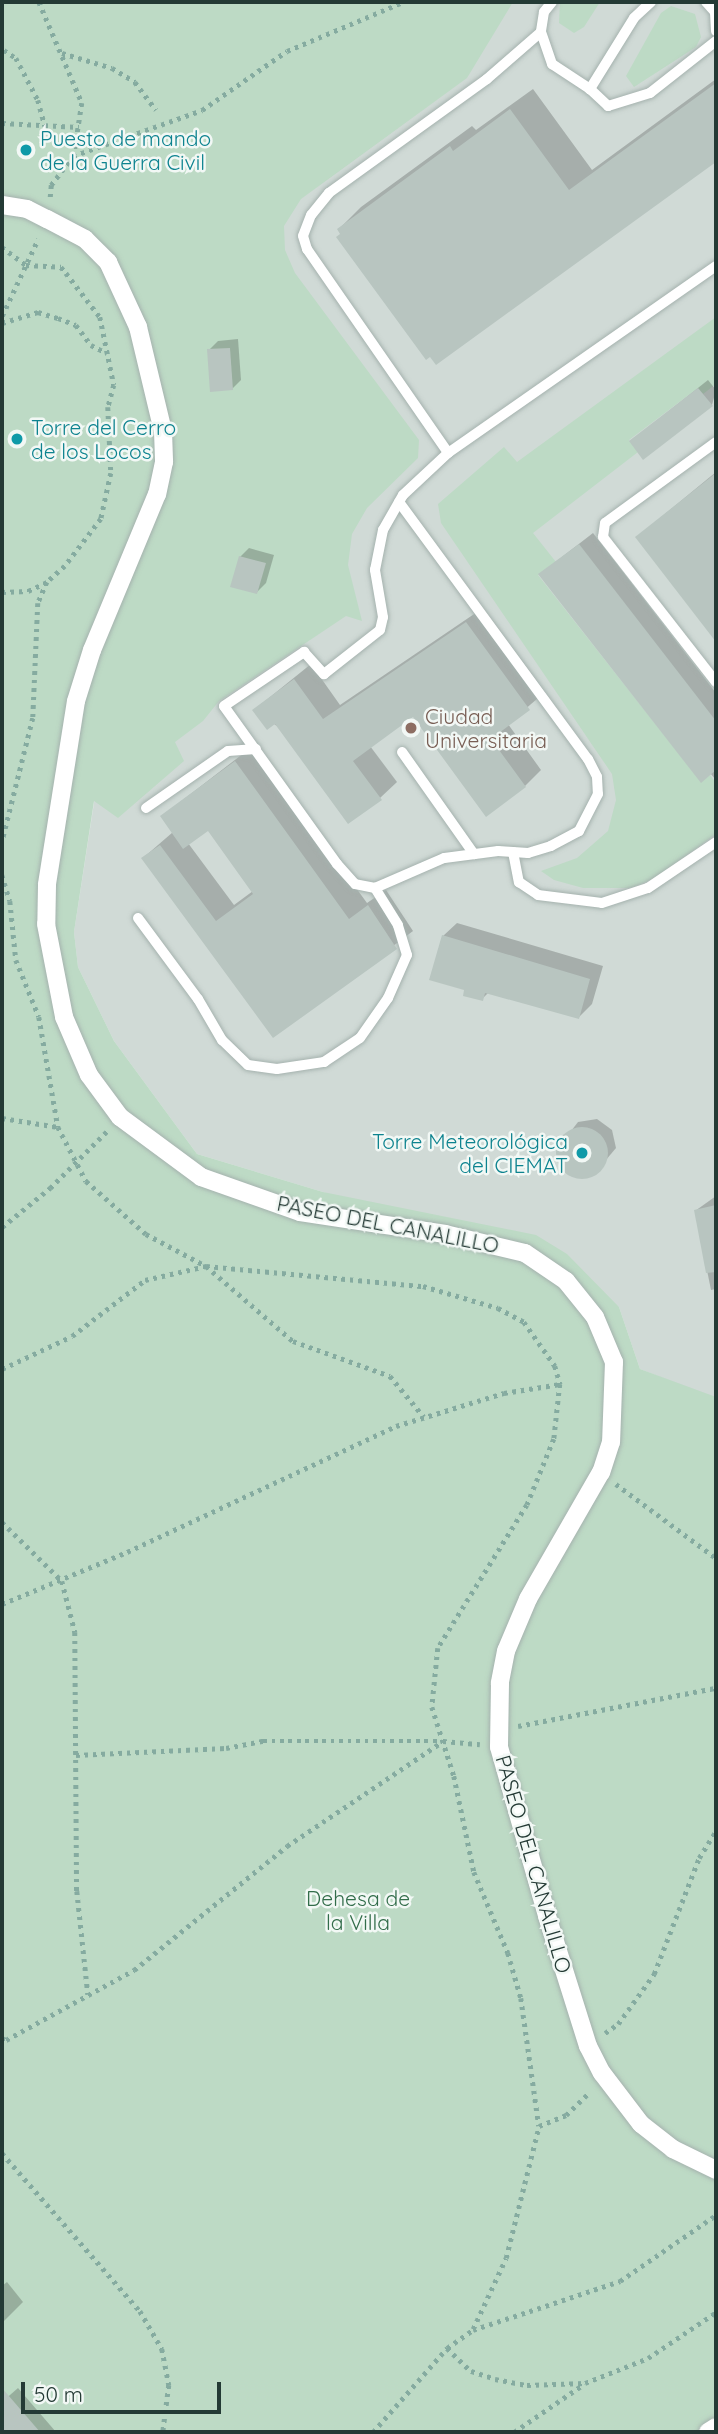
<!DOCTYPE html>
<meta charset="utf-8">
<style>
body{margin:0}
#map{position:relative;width:718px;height:2434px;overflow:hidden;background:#e2ebe7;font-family:Quicksand,sans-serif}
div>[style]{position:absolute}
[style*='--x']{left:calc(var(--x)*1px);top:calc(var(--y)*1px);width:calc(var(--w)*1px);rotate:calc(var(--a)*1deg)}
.built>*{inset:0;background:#d0dad6}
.green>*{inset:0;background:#bddac5}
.shadow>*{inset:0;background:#0003}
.building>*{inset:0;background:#b8c5c0}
.round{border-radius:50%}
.path>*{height:4.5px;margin-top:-2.25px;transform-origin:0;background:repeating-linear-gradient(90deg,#85aba0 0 3.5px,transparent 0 8.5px)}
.roads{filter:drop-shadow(0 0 2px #a5b2ae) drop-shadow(0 0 2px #a5b2ae)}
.service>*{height:10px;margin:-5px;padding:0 5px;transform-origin:5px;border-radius:5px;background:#fff}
.pedestrian>*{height:18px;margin:-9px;padding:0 9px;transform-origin:9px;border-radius:9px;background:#fff}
.dots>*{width:19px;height:19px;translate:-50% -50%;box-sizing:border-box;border:4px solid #f2f8f5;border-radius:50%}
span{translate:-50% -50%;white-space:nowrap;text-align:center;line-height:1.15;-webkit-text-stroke:5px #f2f8f5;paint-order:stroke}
.culture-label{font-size:21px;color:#0d838f}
.left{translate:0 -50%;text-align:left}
.right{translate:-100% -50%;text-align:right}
.education-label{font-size:21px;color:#785e54}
.street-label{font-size:21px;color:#243a35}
.park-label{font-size:21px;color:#326d4a}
.frame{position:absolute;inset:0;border:4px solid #243a35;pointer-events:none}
.scale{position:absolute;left:21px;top:2382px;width:200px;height:32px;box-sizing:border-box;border:4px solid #243a35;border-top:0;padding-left:9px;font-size:21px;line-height:24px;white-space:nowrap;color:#243a35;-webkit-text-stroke:5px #f2f8f5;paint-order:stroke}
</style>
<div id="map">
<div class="built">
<i style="clip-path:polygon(2px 2px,716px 2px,716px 1399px,640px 1369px,619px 1307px,323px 1192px,197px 1154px,114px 1041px,78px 967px,74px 932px,117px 655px)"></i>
</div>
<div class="green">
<i style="clip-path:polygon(2px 2px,513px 2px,467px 78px,301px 199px,284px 226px,285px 250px,295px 273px,419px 440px,418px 458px,367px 508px,352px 534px,348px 565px,362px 621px,346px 616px,219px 701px,203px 721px,175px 742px,184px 761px,118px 818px,94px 801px,74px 932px,78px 967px,114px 1041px,197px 1154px,323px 1192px,536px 1235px,567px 1254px,619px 1307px,640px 1369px,716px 1397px,716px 2432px,2px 2432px)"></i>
<i style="clip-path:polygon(560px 2px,600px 2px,584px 27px,574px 33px,559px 23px)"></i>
<i style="clip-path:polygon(671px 6px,695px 14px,701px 37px,696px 47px,634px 87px,626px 76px,661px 13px)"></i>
<i style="clip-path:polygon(716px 317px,716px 384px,703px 394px,698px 388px,629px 440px,638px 452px,533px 533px,556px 562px,538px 575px,701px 782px,710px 775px,716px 783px,716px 834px,655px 878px,631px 888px,583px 888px,554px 880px,541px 871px,577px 858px,608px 831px,616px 800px,612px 774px,441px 523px,438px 504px,504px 447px,517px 462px)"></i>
</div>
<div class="shadow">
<i style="clip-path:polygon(716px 79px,716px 160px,437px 363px,339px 229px,361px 207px,472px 126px,476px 130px,533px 89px,592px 170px)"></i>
<i style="clip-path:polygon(238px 339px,241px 380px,232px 389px,209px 350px,218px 341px)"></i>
<i style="clip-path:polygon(708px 380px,716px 390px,712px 405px,631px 441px)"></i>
<i style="clip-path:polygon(716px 472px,716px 639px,637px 537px)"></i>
<i style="clip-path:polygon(593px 533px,716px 693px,716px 780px,540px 574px)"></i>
<i style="clip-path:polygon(249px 548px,274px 555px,266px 583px,257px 592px,240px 557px)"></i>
<i style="clip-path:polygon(483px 608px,545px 692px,508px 724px,541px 770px,525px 786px,413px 715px,370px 746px,397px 782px,380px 798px,254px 710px,311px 664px,340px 705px)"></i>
<i style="clip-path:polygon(evenodd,253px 746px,367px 903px,386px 890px,413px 931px,273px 1036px,143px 858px,173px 832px,162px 816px,253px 746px,209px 829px,253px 891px,234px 905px,188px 843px,209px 829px)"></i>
<i style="clip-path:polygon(457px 923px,603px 966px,592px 1004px,579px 1017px,489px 992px,482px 999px,466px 989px,443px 936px)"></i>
<i style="clip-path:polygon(597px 1119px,612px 1130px,616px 1148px,595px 1173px,576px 1177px,561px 1166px,558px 1148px,578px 1122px)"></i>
<i style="clip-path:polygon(716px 1196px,716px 1289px,711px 1290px,695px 1211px)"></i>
<i style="clip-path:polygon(7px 2282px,23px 2302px,2px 2323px,2px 2286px)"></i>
<i style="clip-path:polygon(18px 2388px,56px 2432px,2px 2429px,2px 2402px)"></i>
</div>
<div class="building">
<i style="clip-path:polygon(716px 83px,716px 162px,436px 365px,430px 357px,426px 360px,336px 237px,340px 234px,337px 229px,450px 146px,453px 151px,510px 109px,569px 190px)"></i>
<i style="clip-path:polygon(230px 348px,233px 390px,210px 392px,207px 349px)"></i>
<i style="clip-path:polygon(698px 388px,713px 406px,643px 460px,629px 441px)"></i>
<i style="clip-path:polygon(716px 473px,716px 642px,635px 537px)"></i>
<i style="clip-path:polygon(579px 544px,716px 721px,716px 770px,701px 783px,538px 574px)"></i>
<i style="clip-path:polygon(239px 556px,266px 563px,257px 594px,230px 587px)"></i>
<i style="clip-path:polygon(466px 622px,530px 710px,491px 739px,526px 787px,486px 817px,413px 717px,353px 761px,382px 800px,348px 824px,275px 724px,267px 730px,252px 710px,294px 679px,323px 719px)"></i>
<i style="clip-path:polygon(235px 761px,349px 919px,368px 905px,397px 949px,273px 1038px,141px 858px,160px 845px,216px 921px,253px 894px,208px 831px,183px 849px,160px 816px)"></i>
<i style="clip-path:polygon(442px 935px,590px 979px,579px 1019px,485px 993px,483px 1001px,463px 996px,464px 990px,429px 980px)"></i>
<i class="round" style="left:556px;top:1127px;width:52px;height:52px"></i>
<i style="clip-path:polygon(716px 1205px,716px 1272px,706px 1273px,694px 1210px)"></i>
<i style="clip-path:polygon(2px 2388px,40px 2432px,2px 2432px)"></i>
</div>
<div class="path">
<i style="--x:39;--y:2;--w:110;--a:66.9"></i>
<i style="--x:82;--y:103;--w:53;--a:98.7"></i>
<i style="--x:4;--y:50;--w:14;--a:34"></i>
<i style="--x:16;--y:58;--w:47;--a:62.4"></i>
<i style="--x:38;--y:100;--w:27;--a:75"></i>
<i style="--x:62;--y:53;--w:52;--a:16.7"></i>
<i style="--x:112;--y:68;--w:27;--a:31"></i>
<i style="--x:135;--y:82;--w:35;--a:53"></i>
<i style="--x:2;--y:123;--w:77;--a:3"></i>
<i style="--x:50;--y:197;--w:12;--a:-85"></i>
<i style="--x:51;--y:185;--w:36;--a:-53"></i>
<i style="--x:73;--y:156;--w:137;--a:-19.6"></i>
<i style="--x:202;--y:110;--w:103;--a:-34.8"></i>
<i style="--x:287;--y:51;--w:126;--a:-22.9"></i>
<i style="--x:2;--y:247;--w:30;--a:37"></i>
<i style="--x:26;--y:265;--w:35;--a:3"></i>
<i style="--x:61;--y:267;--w:8;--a:50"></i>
<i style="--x:66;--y:273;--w:56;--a:52.3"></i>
<i style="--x:100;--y:317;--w:69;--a:78.4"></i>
<i style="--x:114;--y:385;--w:23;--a:105"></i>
<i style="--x:108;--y:407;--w:66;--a:87.4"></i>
<i style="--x:111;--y:473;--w:47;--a:102.3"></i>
<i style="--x:101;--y:519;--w:59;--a:127.5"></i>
<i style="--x:65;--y:566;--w:24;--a:138"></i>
<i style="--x:47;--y:582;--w:23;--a:113"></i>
<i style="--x:38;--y:603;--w:115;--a:92.5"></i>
<i style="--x:33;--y:718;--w:128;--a:104"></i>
<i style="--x:2;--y:316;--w:85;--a:-64.9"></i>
<i style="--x:2;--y:323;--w:38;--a:-17"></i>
<i style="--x:38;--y:312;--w:21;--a:17"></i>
<i style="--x:58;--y:318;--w:19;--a:21"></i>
<i style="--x:76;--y:325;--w:25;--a:53"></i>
<i style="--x:91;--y:345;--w:18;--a:27"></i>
<i style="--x:2;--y:592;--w:26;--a:-2"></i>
<i style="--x:28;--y:591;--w:21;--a:-25"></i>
<i style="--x:2;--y:875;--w:27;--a:73"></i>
<i style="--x:10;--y:901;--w:59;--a:84.2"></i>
<i style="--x:16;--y:960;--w:61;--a:68"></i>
<i style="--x:39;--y:1017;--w:112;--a:80.2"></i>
<i style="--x:2;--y:1118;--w:57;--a:9.1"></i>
<i style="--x:58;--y:1127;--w:61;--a:62.6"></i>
<i style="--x:86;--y:1181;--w:80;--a:41.5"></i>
<i style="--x:146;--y:1234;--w:68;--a:28.1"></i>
<i style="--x:206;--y:1266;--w:115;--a:40.8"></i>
<i style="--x:293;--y:1341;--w:103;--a:19.8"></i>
<i style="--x:390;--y:1376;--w:53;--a:50.3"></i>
<i style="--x:2;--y:1227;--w:62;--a:-39.1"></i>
<i style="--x:50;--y:1188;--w:81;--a:-45"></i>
<i style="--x:2;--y:1369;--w:77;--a:-25.2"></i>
<i style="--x:72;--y:1336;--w:92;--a:-37.5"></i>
<i style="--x:145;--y:1280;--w:63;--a:-12.9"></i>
<i style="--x:206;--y:1266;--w:218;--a:5.3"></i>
<i style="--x:423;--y:1286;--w:78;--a:16.3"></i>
<i style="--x:498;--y:1308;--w:30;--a:28"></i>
<i style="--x:524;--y:1322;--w:54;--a:54.8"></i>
<i style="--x:555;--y:1366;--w:19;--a:74"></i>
<i style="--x:560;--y:1384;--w:55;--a:96.2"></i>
<i style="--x:554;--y:1439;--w:71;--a:112.2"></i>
<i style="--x:527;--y:1505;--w:168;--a:121.9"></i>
<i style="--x:438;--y:1648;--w:59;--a:95.8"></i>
<i style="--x:432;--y:1707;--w:72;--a:72.3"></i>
<i style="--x:454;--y:1776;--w:98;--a:78.2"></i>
<i style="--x:474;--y:1872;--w:88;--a:67.2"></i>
<i style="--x:508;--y:1953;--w:47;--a:73.9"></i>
<i style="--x:521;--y:1998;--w:129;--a:82"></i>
<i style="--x:539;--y:2126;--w:29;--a:-22"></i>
<i style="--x:566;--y:2115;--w:33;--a:-44"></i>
<i style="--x:616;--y:1484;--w:124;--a:36.5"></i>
<i style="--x:2;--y:1522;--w:84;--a:44.5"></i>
<i style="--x:62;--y:1581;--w:53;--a:75.7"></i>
<i style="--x:75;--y:1632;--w:259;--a:89.6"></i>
<i style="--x:77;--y:1891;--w:104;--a:83.9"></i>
<i style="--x:2;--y:1604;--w:135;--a:-22.6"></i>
<i style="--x:127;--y:1552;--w:297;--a:-25.1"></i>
<i style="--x:396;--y:1426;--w:113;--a:-17"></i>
<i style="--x:504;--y:1393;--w:57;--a:-9.1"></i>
<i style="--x:518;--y:1726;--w:202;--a:-10.9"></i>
<i style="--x:76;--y:1755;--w:150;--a:-2.7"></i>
<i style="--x:226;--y:1748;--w:38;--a:-11"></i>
<i style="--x:263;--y:1741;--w:178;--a:0"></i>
<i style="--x:605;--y:2033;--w:16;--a:-35"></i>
<i style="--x:618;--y:2024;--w:62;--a:-54.2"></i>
<i style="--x:654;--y:1974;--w:124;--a:-68.8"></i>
<i style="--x:699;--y:1858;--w:32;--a:-58"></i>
<i style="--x:2;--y:2038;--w:4;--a:27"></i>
<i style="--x:6;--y:2040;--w:146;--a:-28.7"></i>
<i style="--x:134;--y:1970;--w:197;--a:-39"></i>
<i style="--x:287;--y:1846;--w:188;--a:-33.9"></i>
<i style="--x:443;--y:1741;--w:37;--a:5"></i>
<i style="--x:2;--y:2153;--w:210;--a:48.9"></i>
<i style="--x:140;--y:2311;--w:44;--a:59.9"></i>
<i style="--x:162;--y:2349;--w:37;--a:79"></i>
<i style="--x:169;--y:2385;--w:47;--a:97.3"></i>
<i style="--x:473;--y:2329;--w:78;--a:-65.1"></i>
<i style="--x:506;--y:2258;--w:136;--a:-76"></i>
<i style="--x:447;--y:2348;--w:33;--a:44"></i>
<i style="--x:471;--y:2371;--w:25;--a:18"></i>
<i style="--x:495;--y:2379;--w:33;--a:11"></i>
<i style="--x:527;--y:2385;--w:58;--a:-2"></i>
<i style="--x:585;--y:2383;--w:68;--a:-21.6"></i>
<i style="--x:648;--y:2358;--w:81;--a:-33.9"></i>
<i style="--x:373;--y:2432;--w:112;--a:-48.6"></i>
<i style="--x:447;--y:2348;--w:32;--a:-35"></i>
<i style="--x:473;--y:2330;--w:155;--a:-18.4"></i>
<i style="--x:620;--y:2281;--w:116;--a:-34.5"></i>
<i style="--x:514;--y:2432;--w:85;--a:-34.4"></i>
</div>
<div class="roads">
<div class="service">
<i style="--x:552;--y:2;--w:13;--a:129"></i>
<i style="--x:544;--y:12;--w:20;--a:99"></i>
<i style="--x:541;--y:32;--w:72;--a:139"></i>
<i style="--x:487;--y:79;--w:195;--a:144.2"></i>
<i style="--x:329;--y:193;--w:28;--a:129"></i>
<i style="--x:311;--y:215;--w:22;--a:111"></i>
<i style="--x:303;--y:236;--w:14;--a:73"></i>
<i style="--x:307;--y:249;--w:248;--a:55.3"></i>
<i style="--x:448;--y:453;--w:327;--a:-34.9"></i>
<i style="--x:651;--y:2;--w:23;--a:137"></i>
<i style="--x:634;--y:18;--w:84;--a:121.8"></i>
<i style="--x:590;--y:89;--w:25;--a:43"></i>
<i style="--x:608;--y:106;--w:44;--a:-17.2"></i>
<i style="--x:650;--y:93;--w:84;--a:-38.2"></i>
<i style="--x:706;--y:2;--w:13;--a:48"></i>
<i style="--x:715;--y:12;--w:19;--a:87"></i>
<i style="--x:541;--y:32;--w:34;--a:71"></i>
<i style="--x:552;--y:64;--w:45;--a:33.3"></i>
<i style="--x:716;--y:442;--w:137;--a:143.9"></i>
<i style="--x:605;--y:523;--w:14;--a:98"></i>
<i style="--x:603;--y:537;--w:184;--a:52.1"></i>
<i style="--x:399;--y:502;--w:319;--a:53.7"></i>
<i style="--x:588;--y:759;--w:20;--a:63"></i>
<i style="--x:597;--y:777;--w:17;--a:87"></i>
<i style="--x:598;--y:794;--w:42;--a:117.2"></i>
<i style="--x:579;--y:831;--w:32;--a:152"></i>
<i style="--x:551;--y:846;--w:24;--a:163"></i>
<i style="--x:528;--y:853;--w:30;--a:-176"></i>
<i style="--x:498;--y:851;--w:54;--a:172.6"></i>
<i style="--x:444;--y:858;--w:75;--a:156.5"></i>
<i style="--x:375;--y:888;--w:20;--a:-169"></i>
<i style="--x:355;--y:884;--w:27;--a:-132"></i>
<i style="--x:337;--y:864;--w:194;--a:-125.6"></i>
<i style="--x:224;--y:706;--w:97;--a:-34"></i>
<i style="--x:304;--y:652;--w:30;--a:48"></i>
<i style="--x:324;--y:674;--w:71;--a:-38.2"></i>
<i style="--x:380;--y:630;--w:13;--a:-77"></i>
<i style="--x:383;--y:617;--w:48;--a:-99.7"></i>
<i style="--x:375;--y:570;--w:41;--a:-78.7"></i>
<i style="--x:383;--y:530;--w:40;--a:-60.3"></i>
<i style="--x:403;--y:495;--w:62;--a:-43"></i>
<i style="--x:402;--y:752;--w:125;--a:54.8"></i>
<i style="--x:146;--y:808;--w:100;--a:-34.8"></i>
<i style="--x:228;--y:751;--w:28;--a:-4"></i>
<i style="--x:513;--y:852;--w:31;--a:79"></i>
<i style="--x:519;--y:882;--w:23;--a:34"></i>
<i style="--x:538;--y:895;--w:64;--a:7.1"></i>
<i style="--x:602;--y:903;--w:48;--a:-18.1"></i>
<i style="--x:648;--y:888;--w:82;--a:-34.1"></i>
<i style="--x:138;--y:918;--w:101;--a:53.5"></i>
<i style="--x:198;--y:999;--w:48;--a:59.7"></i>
<i style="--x:222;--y:1040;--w:36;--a:44"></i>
<i style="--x:248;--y:1065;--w:29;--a:8"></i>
<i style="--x:277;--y:1069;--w:48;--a:-8.5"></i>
<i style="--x:324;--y:1062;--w:43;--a:-33.7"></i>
<i style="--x:360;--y:1038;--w:49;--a:-55"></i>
<i style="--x:388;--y:998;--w:47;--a:-66.2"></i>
<i style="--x:407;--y:955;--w:31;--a:-107"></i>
<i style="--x:398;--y:925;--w:44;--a:-121.9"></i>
</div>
<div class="pedestrian">
<i style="--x:2;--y:205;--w:25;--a:9"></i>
<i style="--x:27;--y:209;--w:22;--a:27"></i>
<i style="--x:47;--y:219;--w:43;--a:27.8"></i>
<i style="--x:85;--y:239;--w:33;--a:45"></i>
<i style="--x:108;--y:262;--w:72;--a:65.2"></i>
<i style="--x:138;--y:327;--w:107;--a:76.5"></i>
<i style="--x:163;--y:431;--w:31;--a:88"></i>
<i style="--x:164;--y:462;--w:33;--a:102"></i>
<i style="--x:157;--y:494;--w:169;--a:112.6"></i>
<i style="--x:92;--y:650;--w:53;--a:107.4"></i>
<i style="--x:76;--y:701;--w:186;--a:99"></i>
<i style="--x:47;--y:885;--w:39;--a:91"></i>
<i style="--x:46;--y:924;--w:95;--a:79"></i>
<i style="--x:64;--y:1017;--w:63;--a:66.7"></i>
<i style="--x:89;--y:1075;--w:52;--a:53.6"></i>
<i style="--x:120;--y:1117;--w:101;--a:36.5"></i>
<i style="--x:201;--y:1177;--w:105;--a:19.5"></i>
<i style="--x:300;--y:1212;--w:147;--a:8.6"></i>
<i style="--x:445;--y:1234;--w:82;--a:13.4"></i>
<i style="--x:525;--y:1253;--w:50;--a:34.3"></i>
<i style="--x:566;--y:1281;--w:46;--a:51.1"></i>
<i style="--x:595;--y:1317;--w:49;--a:67.1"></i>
<i style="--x:614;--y:1362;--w:80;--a:92.1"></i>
<i style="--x:611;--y:1442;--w:32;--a:108"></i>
<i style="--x:601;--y:1472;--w:146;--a:119.9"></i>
<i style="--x:528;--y:1599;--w:56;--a:112.9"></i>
<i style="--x:506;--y:1651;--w:33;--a:101"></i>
<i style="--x:500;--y:1683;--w:64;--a:90.9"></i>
<i style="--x:499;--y:1747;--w:176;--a:74.1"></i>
<i style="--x:547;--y:1916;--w:136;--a:72.5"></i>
<i style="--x:588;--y:2046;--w:30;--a:63"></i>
<i style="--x:602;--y:2073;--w:64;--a:52.6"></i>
<i style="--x:641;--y:2124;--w:41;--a:38"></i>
<i style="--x:673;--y:2149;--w:48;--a:26"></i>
<i style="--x:708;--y:2432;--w:9;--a:-32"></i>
</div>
</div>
<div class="dots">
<i style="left:26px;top:150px;background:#0f9aa8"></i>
<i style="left:17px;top:439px;background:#0f9aa8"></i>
<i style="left:411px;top:728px;background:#8d6e63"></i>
<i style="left:582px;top:1153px;background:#0f9aa8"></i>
</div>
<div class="culture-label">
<span class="left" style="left:40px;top:150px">Puesto de mando<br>de la Guerra Civil</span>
<span class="left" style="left:31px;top:439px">Torre del Cerro<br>de los Locos</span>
<span class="right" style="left:568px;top:1153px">Torre Meteorológica<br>del CIEMAT</span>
</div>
<div class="education-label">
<span class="left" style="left:425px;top:728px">Ciudad<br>Universitaria</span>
</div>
<div class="street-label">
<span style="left:388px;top:1224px;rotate:11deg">PASEO DEL CANALILLO</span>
<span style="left:534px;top:1864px;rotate:74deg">PASEO DEL CANALILLO</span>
</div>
<div class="park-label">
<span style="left:358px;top:1910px">Dehesa de<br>la Villa</span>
</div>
<div class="frame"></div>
<div class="scale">50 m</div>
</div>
